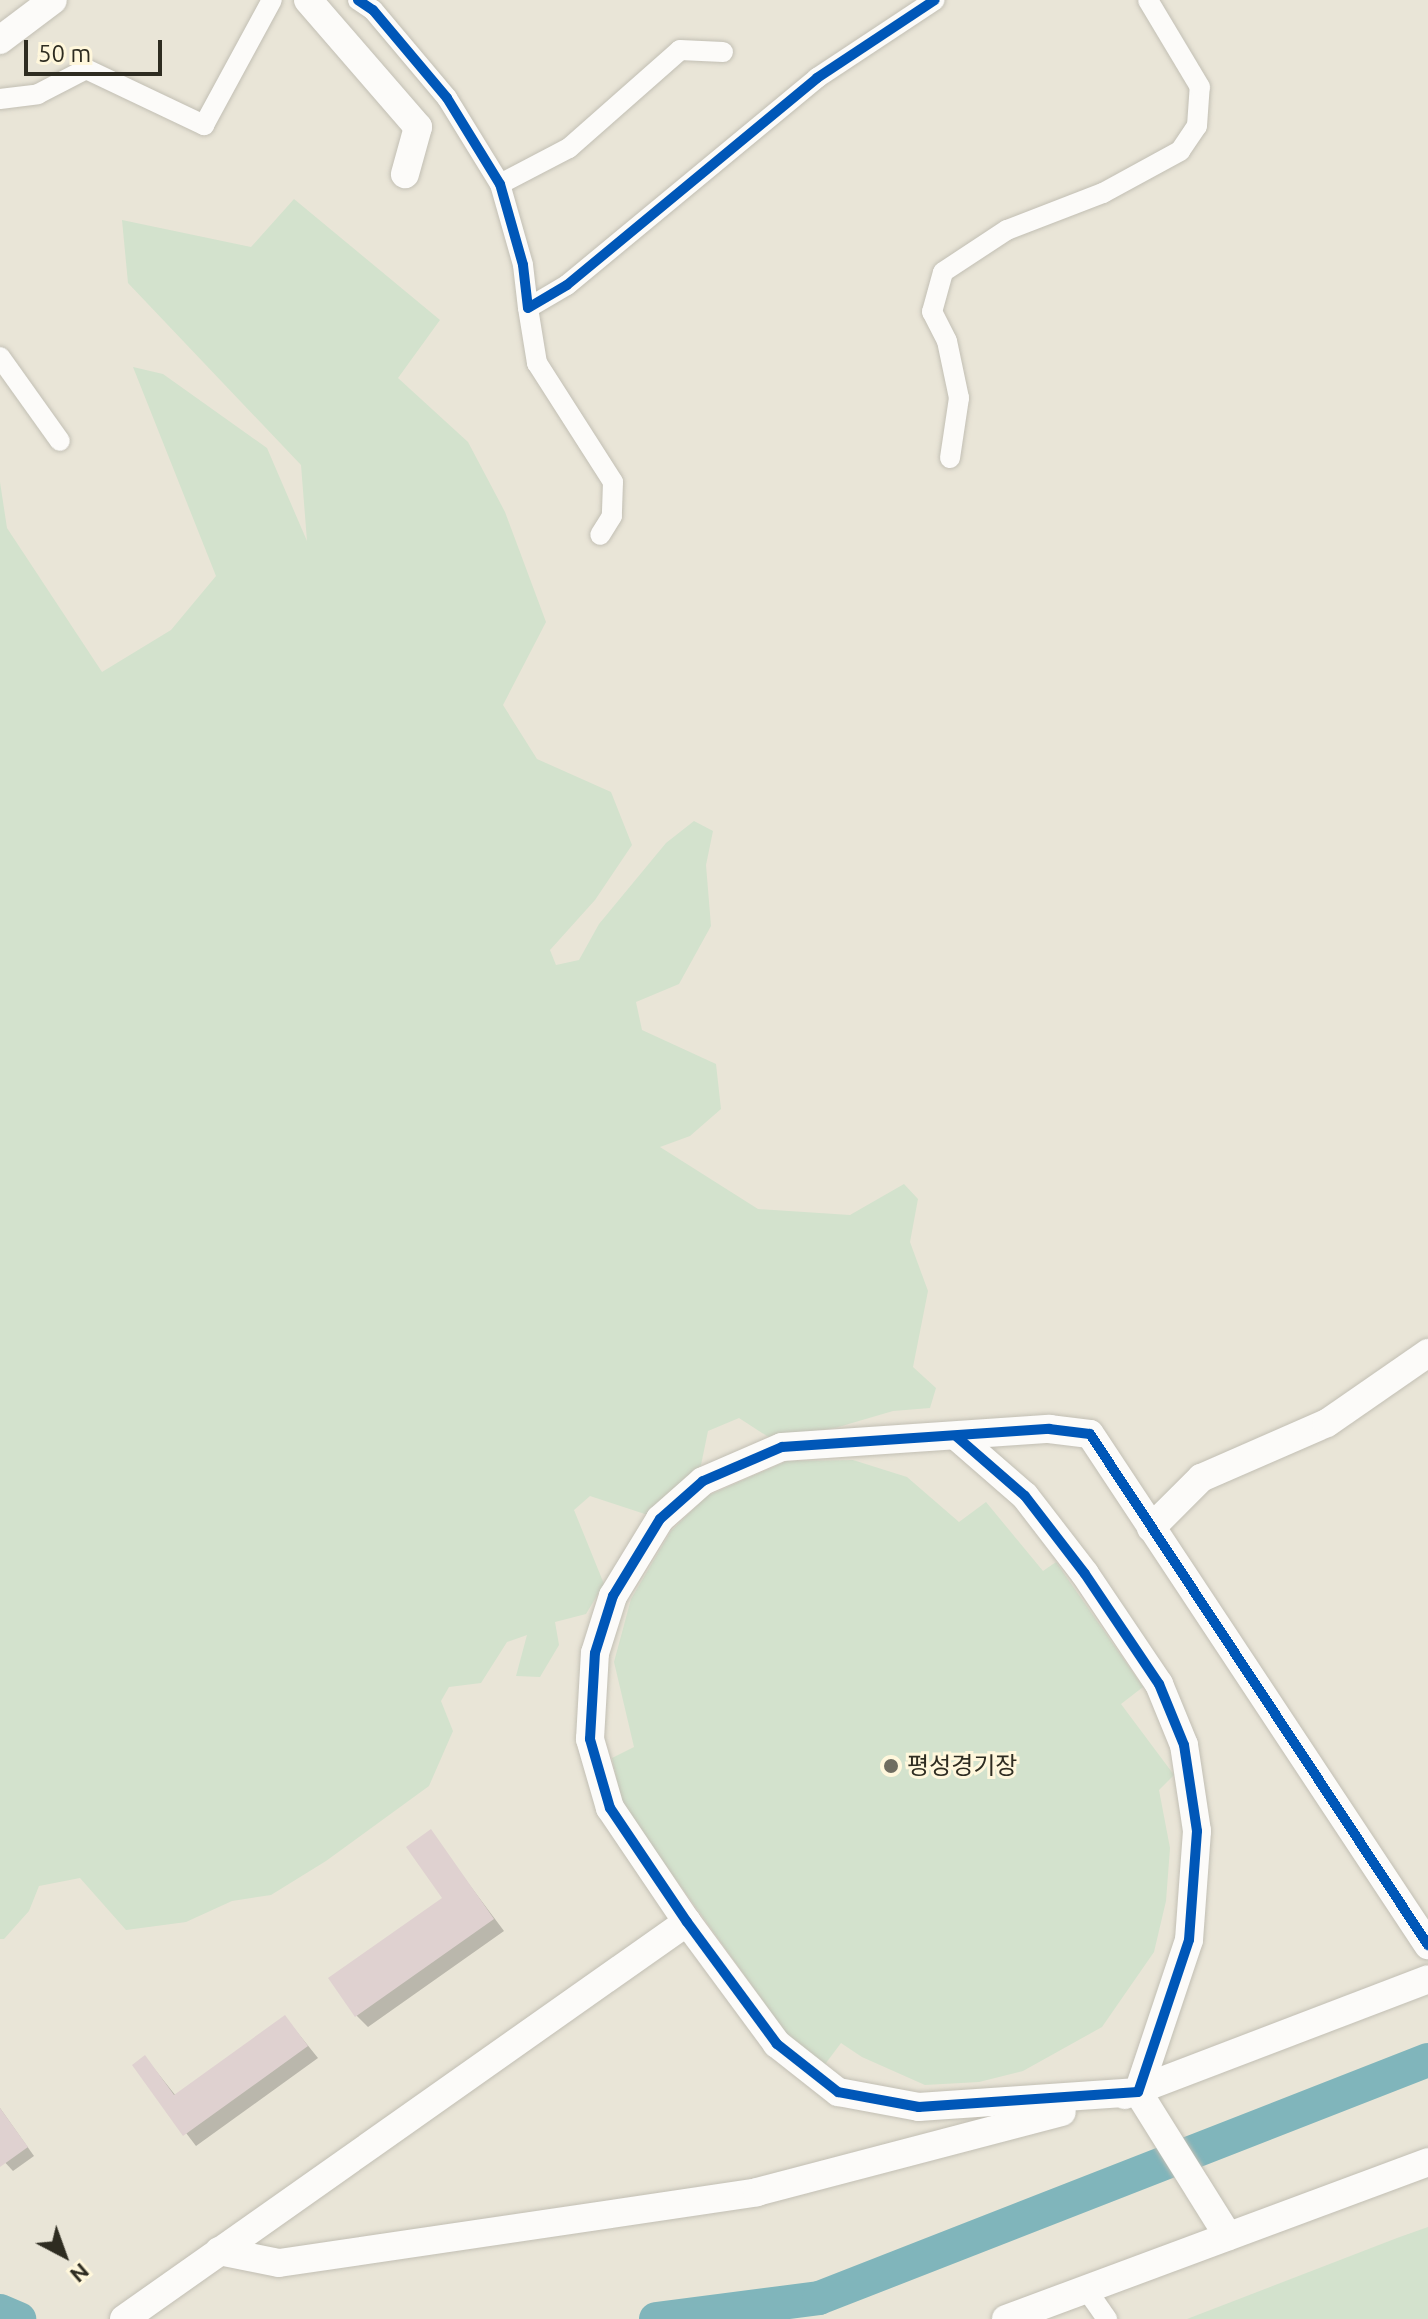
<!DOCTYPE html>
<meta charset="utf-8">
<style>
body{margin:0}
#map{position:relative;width:1428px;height:2319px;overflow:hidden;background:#e9e5d7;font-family:Ubuntu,"Noto Sans KR",sans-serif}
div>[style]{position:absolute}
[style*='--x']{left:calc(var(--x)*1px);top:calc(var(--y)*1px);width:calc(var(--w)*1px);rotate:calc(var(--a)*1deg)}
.green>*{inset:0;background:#d3e2cd}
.shadow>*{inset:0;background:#0003}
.river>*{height:34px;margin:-17px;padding:0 17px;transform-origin:17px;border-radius:17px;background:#80b5bb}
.building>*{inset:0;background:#dfd1d0}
.roads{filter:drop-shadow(0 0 2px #c2bfb4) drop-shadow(0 0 2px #c2bfb4)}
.street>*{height:20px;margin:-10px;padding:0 10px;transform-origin:10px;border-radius:10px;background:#fcfbf9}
.secondary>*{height:28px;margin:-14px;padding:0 14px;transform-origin:14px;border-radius:14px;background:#fcfbf9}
.cycleway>*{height:10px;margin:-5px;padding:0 5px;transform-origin:5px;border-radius:5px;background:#0057b8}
.dots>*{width:22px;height:22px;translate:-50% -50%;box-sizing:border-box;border:4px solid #fff7dc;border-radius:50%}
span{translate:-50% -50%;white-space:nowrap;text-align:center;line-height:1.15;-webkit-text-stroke:6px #fff7dc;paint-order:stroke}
.poi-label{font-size:24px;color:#2e2c21}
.left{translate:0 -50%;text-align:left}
.north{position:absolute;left:24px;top:2215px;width:80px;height:80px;-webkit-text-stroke:6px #fff7dc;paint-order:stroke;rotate:139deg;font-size:22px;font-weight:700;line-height:32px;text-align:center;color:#2e2c21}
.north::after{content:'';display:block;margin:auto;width:28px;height:36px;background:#2e2c21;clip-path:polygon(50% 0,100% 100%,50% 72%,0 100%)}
.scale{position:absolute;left:24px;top:40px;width:138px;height:36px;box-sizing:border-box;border:4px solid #2e2c21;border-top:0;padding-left:10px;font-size:24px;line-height:28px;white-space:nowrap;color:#2e2c21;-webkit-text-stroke:6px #fff7dc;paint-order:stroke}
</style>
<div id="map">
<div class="green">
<i style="clip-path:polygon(294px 199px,440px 320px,398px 378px,468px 442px,505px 512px,546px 622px,503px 705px,537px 759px,611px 792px,632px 845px,595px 900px,550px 950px,556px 965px,579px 960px,599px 924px,666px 843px,694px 821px,713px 831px,706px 865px,711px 926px,679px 984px,636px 1002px,642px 1030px,716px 1064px,721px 1109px,690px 1136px,660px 1147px,758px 1209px,850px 1215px,904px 1184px,918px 1199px,910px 1242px,928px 1291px,913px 1367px,936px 1388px,930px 1408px,893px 1411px,835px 1428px,770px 1438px,739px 1418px,708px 1431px,701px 1465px,654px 1517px,590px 1496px,574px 1510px,604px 1584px,586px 1614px,555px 1622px,559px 1645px,540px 1677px,516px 1676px,527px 1635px,507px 1642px,481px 1683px,449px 1687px,441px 1701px,453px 1731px,429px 1786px,326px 1861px,271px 1895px,232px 1901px,186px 1922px,126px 1930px,80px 1878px,39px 1886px,29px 1911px,4px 1939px,0 1939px,0 482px,7px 528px,102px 672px,171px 630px,216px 576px,133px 367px,163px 374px,267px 448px,307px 541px,301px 465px,128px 283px,122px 220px,251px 247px)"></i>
<i style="clip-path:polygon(853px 1460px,907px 1477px,959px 1522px,986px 1502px,1043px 1571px,1056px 1562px,1143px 1687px,1121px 1704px,1174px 1775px,1159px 1790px,1170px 1848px,1166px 1901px,1154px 1952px,1102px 2027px,1023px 2071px,979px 2082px,925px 2085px,862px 2057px,841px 2043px,823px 2067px,788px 2036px,622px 1804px,612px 1758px,634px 1747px,614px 1662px,631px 1599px,671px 1531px,707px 1496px,787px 1461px)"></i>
<i style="clip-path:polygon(1428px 2227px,1428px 2319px,1187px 2319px,1397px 2238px)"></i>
</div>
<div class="shadow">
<i style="clip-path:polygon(430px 1832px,504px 1931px,368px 2027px,356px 2015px,445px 1899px)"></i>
<i style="clip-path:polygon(285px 2017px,318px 2058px,196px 2146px,134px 2065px,145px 2057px,176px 2096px)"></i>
<i style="clip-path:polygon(0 2108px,34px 2156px,13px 2171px,0 2157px)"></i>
</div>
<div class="river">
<i style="--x:0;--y:2311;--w:21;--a:23"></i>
<i style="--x:656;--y:2319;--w:164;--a:-7.3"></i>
<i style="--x:819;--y:2298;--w:654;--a:-21.35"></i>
</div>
<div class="building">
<i style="clip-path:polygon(431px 1829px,494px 1919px,355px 2017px,328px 1978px,442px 1898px,406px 1847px)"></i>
<i style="clip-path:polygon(285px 2015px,308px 2046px,183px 2136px,132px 2065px,145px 2055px,174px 2095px)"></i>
<i style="clip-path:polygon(0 2108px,28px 2147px,0 2167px)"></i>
</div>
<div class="roads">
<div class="street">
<i style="--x:358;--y:0;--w:18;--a:34"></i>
<i style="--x:373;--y:10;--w:115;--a:49.9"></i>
<i style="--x:447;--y:98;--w:101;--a:58.4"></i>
<i style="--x:500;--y:184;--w:84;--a:74.1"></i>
<i style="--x:523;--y:265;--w:43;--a:83.4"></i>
<i style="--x:528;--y:308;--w:45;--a:-30.5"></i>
<i style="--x:567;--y:285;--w:325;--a:-39.6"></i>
<i style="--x:817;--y:78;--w:141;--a:-33.5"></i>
<i style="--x:0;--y:99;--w:38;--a:-7"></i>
<i style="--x:38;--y:94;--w:54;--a:-27.5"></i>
<i style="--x:86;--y:69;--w:131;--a:25.4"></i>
<i style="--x:204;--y:125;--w:142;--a:-61.5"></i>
<i style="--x:500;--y:184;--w:78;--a:-27.6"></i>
<i style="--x:569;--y:148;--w:148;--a:-41.4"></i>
<i style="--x:680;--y:50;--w:43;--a:2.7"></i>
<i style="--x:528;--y:308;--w:56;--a:80.7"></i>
<i style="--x:537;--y:363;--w:141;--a:57.4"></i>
<i style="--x:613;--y:482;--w:34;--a:92"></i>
<i style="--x:612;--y:516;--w:22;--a:122"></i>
<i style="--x:0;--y:357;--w:103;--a:54.5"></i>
<i style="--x:950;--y:458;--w:61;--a:-81.5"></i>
<i style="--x:959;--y:398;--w:58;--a:-101.9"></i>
<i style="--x:947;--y:341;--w:33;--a:-117"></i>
<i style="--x:932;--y:312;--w:41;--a:-74.6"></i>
<i style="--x:943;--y:272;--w:77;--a:-33.3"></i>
<i style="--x:1007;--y:230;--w:103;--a:-21.1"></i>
<i style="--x:1103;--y:193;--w:88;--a:-28.6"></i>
<i style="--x:1180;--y:151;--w:30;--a:-56"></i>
<i style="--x:1197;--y:126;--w:39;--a:-86"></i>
<i style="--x:1200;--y:87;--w:101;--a:-120.9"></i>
<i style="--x:1086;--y:2289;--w:37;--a:55"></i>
</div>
<div class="secondary">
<i style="--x:308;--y:0;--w:168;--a:49.1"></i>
<i style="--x:418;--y:127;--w:49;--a:105.5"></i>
<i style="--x:0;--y:40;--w:66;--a:-37"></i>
<i style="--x:956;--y:1436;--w:91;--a:41"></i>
<i style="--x:1025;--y:1496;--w:98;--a:52.4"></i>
<i style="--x:1085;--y:1574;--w:133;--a:56.1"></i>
<i style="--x:1159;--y:1684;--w:66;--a:67.7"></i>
<i style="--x:1184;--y:1745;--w:87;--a:81.4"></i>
<i style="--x:1197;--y:1831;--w:109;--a:94.2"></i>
<i style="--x:1189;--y:1940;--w:160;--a:108.5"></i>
<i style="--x:1138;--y:2092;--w:220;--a:176.1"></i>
<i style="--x:919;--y:2107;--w:82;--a:-169.5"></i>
<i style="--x:838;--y:2092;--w:78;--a:-141.8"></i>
<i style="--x:777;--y:2044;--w:152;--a:-126.4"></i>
<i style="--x:687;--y:1922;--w:138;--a:-124"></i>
<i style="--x:610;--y:1808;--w:72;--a:-106.2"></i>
<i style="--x:590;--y:1739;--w:86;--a:-86.7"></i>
<i style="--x:595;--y:1653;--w:60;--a:-72.5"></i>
<i style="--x:613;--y:1596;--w:90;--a:-58.6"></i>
<i style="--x:660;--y:1519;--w:57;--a:-41.5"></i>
<i style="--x:703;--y:1481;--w:86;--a:-23.3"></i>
<i style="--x:782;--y:1447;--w:268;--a:-3.9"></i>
<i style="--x:1049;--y:1429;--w:41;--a:7"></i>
<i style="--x:1090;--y:1434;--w:613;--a:56.52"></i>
<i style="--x:1151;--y:1528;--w:71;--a:-45"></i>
<i style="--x:1201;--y:1478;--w:137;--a:-23.6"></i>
<i style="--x:1327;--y:1423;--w:123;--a:-34.7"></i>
<i style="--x:1138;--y:2092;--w:170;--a:58"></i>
<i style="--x:1125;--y:2095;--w:324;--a:-20.9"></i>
<i style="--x:219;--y:2251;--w:61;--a:11.3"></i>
<i style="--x:279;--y:2263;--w:483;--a:-8.4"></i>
<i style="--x:757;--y:2192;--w:315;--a:-14.7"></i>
<i style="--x:124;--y:2319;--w:689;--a:-35.19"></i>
<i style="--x:1006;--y:2319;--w:450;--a:-20.4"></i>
</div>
</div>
<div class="cycleway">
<i style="--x:358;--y:0;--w:18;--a:34"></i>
<i style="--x:373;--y:10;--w:115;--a:49.9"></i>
<i style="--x:447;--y:98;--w:101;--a:58.4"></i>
<i style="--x:500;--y:184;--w:84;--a:74.1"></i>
<i style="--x:523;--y:265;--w:43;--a:83.4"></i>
<i style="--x:528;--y:308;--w:45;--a:-30.5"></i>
<i style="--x:567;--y:285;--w:325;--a:-39.6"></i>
<i style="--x:817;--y:78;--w:141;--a:-33.5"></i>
<i style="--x:956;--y:1436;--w:91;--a:41"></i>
<i style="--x:1025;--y:1496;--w:98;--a:52.4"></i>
<i style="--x:1085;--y:1574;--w:133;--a:56.1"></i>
<i style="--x:1159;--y:1684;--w:66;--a:67.7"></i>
<i style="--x:1184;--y:1745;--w:87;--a:81.4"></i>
<i style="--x:1197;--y:1831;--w:109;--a:94.2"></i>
<i style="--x:1189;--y:1940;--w:160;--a:108.5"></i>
<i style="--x:1138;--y:2092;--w:220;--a:176.1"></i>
<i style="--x:919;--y:2107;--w:82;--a:-169.5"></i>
<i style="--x:838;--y:2092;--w:78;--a:-141.8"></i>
<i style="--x:777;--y:2044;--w:152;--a:-126.4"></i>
<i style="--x:687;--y:1922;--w:138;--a:-124"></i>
<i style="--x:610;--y:1808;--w:72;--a:-106.2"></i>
<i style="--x:590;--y:1739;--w:86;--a:-86.7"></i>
<i style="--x:595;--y:1653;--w:60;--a:-72.5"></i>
<i style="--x:613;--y:1596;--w:90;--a:-58.6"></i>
<i style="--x:660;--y:1519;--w:57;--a:-41.5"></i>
<i style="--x:703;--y:1481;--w:86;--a:-23.3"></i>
<i style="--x:782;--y:1447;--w:268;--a:-3.9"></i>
<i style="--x:1049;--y:1429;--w:41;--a:7"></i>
<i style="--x:1090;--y:1434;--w:613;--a:56.52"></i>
</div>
<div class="dots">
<i style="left:891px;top:1766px;background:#6f6d61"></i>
</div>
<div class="poi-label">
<span class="left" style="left:907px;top:1766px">평성경기장</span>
</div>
<div class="north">N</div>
<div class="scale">50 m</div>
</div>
